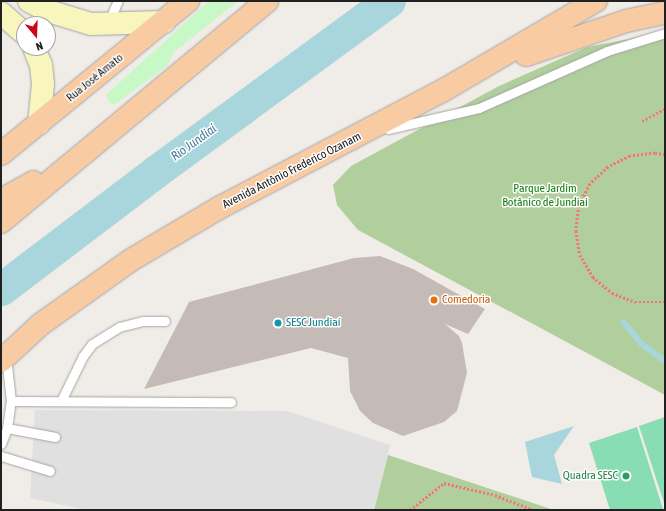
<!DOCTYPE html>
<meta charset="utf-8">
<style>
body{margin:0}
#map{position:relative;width:666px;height:511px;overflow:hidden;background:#f0ece7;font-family:"Asap Condensed",sans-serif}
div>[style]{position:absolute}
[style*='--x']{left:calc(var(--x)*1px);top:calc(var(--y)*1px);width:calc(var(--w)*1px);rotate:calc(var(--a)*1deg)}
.forest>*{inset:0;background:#b1ce9d}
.park>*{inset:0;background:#c7f8c6}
.pitch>*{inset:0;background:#88ddb3}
.parking>*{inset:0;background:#e0e0e0}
.water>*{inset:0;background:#a9d6dc}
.stream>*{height:5.5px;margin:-2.75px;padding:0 2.75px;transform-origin:2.75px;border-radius:2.75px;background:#a9d6dc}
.river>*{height:33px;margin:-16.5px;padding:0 16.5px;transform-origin:16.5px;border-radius:16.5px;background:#a9d6dc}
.building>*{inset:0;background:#c5bbb6}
.path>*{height:2.5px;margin-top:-1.25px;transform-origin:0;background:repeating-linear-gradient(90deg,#f67273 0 2px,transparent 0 4px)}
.roads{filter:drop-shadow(0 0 1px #a4a4a4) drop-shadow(0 0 1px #a4a4a4)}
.lane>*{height:9px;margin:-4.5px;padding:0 4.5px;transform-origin:4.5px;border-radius:4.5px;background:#fff}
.secondary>*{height:22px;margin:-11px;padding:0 11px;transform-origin:11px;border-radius:11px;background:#f8f5bd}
.primary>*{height:22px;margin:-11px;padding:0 11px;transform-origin:11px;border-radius:11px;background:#f9cba3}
.dots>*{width:11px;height:11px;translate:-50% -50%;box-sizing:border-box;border:2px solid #fff;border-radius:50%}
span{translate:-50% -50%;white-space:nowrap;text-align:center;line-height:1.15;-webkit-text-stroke:3px #fff;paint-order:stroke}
.street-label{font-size:12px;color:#202020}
.park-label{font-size:12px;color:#127d0f}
.food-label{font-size:12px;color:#c56008}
.left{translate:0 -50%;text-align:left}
.culture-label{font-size:12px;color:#0d838f}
.leisure-label{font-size:12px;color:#27864d}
.right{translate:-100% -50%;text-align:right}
.water-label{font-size:13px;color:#487c9e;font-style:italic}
.frame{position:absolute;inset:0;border:2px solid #202020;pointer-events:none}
.north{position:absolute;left:16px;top:16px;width:40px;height:40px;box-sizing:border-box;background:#fff;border:1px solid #a6a6a6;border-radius:50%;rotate:161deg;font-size:11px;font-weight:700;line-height:16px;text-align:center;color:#202020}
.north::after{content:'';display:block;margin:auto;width:14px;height:18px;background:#ca061b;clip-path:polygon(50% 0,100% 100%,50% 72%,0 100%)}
</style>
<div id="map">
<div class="forest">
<i style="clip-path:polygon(665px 32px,665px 395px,358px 230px,337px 205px,333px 185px,351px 166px,499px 86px,587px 47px)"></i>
<i style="clip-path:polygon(388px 455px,554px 510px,374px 510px)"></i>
</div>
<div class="park">
<i style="clip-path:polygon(209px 1px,238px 1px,174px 52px,167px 66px,114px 105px,109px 102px,106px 95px)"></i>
</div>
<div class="pitch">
<i style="clip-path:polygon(665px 417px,665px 506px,639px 426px)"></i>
<i style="clip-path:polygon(637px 427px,663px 509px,610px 510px,589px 443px)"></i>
</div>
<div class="parking">
<i style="clip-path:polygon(35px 410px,287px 411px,390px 445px,374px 510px,87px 510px,30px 498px)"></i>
</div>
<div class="water">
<i style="clip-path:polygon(574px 426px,554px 455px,562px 484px,532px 477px,525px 442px)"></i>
</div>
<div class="stream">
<i style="--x:624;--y:322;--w:28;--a:51"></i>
<i style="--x:642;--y:344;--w:29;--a:36"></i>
</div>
<div class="river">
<i style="--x:1;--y:289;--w:193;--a:-37.2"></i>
<i style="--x:155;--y:172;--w:290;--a:-36.2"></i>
</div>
<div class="building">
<i style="clip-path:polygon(380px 256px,413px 269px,485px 309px,468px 334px,445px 324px,459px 336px,462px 343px,467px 373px,457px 411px,444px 422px,403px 436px,373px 423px,360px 411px,350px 391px,348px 358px,311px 348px,144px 389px,189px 302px,354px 258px)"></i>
</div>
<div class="path">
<i style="--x:642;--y:121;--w:26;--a:-28"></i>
<i style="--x:665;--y:155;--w:10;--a:-169"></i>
<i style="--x:655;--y:153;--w:25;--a:173"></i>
<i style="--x:630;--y:156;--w:25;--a:153"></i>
<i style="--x:608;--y:167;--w:25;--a:137"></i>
<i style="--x:590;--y:184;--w:25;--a:117"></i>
<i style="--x:579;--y:206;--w:25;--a:97"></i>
<i style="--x:576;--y:231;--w:24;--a:81"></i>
<i style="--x:580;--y:255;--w:26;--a:59"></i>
<i style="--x:593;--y:277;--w:25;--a:40"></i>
<i style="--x:612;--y:293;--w:25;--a:21"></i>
<i style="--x:635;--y:302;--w:30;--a:0"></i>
<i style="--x:410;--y:510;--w:43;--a:-38.5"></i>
<i style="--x:444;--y:483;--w:52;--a:13.2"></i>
<i style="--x:495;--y:495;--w:41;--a:21.5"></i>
</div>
<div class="roads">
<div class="lane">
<i style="--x:108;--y:23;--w:24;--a:-66"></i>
<i style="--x:388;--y:129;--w:93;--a:-13"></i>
<i style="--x:479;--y:108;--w:140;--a:-24"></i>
<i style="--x:607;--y:51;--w:61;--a:-17.2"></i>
<i style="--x:11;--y:401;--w:220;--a:0.3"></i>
<i style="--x:61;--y:401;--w:50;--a:-63.9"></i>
<i style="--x:83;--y:356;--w:15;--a:-53"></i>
<i style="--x:92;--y:344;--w:32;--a:-32"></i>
<i style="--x:119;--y:327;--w:25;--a:-14"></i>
<i style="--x:143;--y:321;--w:22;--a:0"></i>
<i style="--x:7;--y:428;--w:49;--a:10.6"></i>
<i style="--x:1;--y:444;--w:17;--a:-69"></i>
<i style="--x:7;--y:428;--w:27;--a:-82"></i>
<i style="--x:11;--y:401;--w:44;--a:-96.5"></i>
<i style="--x:1;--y:456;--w:51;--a:17"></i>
</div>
<div class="secondary">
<i style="--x:29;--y:1;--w:21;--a:28"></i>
<i style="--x:48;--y:11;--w:45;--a:16.8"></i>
<i style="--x:91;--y:24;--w:73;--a:-1.6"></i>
<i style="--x:1;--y:13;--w:30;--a:41"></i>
<i style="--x:34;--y:48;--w:18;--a:68"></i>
<i style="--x:41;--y:65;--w:19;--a:84"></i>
<i style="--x:43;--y:84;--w:40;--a:95.7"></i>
</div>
<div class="primary">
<i style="--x:526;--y:55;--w:106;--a:-18.8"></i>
<i style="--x:626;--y:21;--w:40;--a:-12"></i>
<i style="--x:1;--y:154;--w:242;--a:-39.3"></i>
<i style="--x:1;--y:200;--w:37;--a:-29"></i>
<i style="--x:1;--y:222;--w:346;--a:-39.7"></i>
<i style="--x:1;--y:361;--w:54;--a:-42.8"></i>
<i style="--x:41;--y:324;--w:110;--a:-35.4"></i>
<i style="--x:131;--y:260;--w:102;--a:-30.6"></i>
<i style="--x:219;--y:208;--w:254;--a:-27.7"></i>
<i style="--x:444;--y:90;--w:176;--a:-30.4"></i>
</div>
</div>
<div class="dots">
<i style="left:434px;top:300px;background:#e8710a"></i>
<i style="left:278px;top:323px;background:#0f9aa8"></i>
<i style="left:626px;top:476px;background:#2e9e5b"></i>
</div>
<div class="street-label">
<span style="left:95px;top:78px;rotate:-39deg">Rua José Amato</span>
<span style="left:292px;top:171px;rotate:-27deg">Avenida Antônio Frederico Ozanam</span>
</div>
<div class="park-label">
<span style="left:545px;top:196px">Parque Jardim<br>Botânico de Jundiaí</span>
</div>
<div class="food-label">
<span class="left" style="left:442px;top:300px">Comedoria</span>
</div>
<div class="culture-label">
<span class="left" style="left:286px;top:323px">SESC Jundiaí</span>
</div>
<div class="leisure-label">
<span class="right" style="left:618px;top:476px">Quadra SESC</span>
</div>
<div class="water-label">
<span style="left:194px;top:143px;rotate:-36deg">Rio Jundiaí</span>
</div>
<div class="frame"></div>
<div class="north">N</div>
</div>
